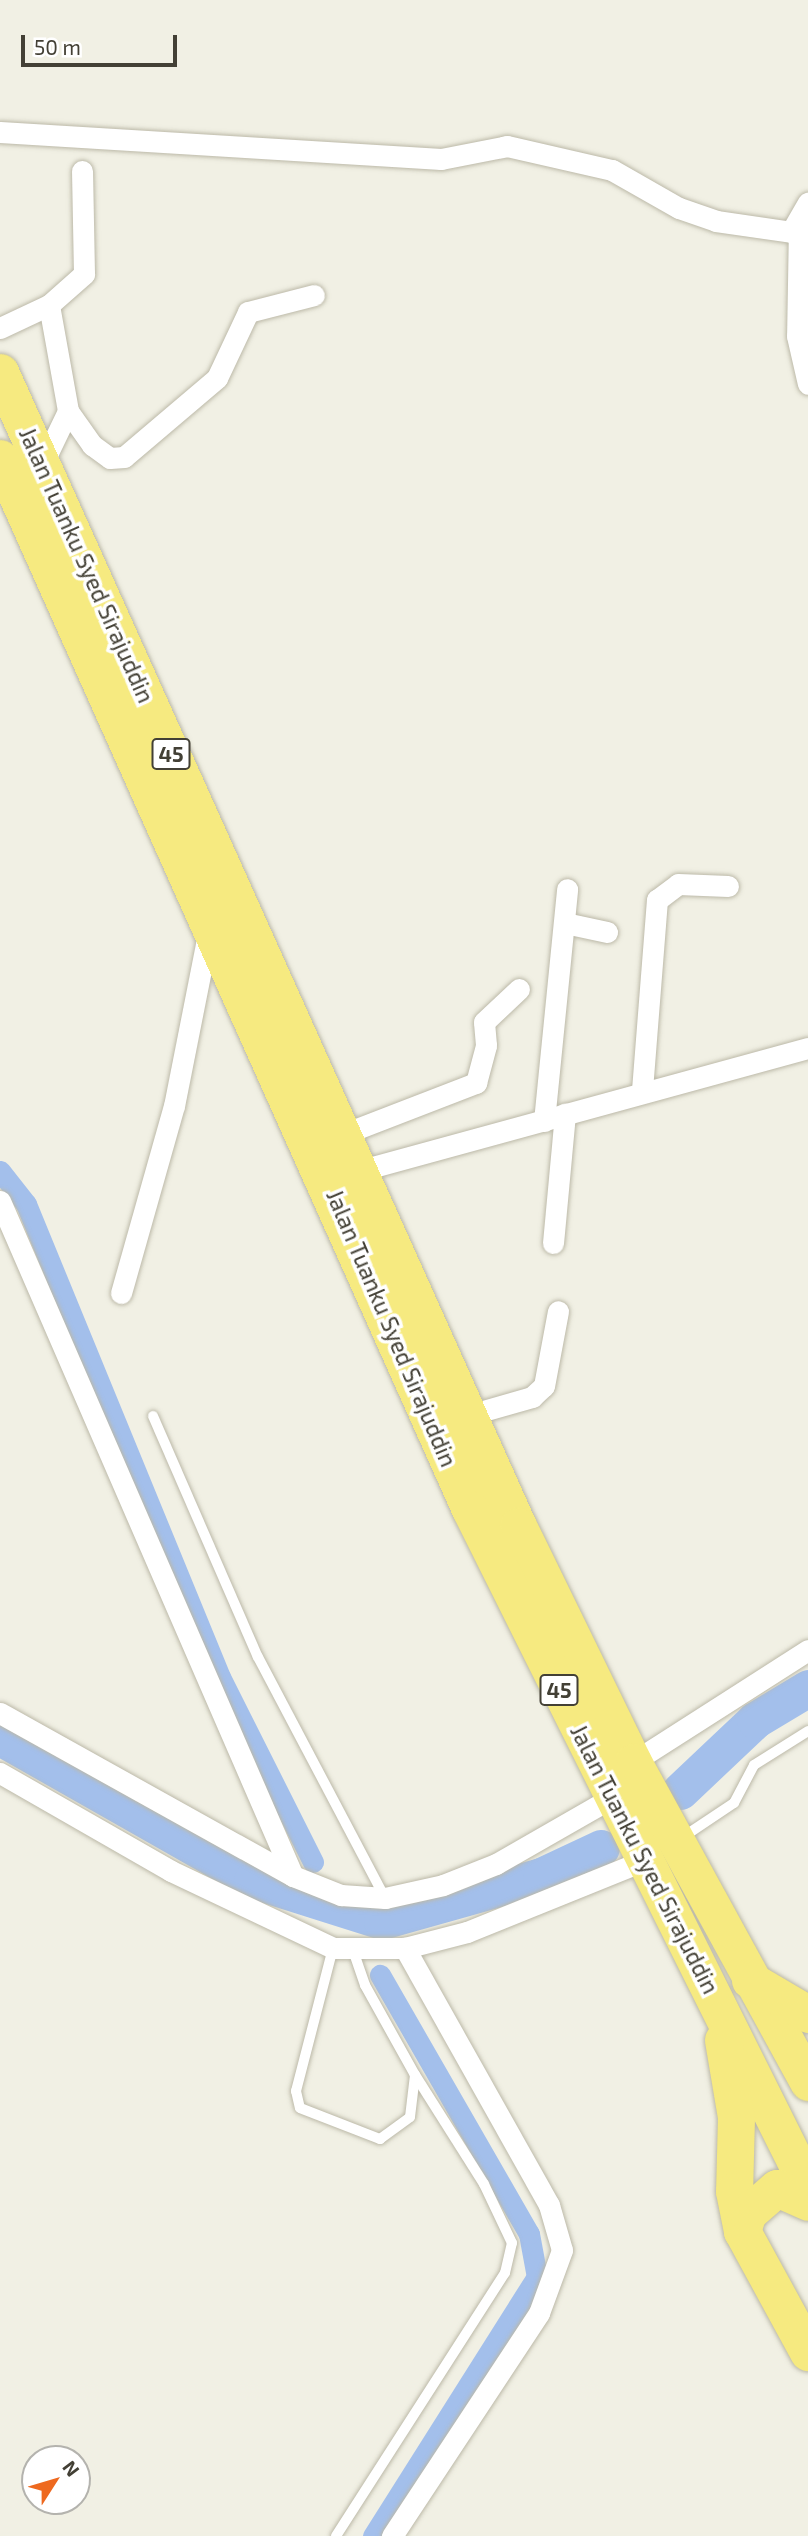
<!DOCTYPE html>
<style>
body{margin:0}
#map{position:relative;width:808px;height:2536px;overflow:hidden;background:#f1f0e4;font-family:"Exo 2",sans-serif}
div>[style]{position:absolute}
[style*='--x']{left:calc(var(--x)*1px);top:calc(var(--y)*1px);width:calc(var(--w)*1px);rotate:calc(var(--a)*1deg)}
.canal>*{height:21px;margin:-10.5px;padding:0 10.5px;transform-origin:10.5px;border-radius:10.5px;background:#a3bfeb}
.river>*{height:37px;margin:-18.5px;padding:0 18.5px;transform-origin:18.5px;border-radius:18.5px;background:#a3bfeb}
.roads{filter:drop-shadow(0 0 2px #bcb9a8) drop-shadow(0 0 2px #bcb9a8)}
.service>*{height:10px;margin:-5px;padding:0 5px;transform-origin:5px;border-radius:5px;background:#fff}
.minor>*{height:21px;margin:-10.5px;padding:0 10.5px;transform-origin:10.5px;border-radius:10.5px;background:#fff}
.trunk>*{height:37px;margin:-18.5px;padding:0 18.5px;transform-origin:18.5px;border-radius:18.5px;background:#f6ea80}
span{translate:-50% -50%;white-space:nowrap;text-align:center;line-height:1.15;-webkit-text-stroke:7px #fff;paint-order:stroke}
.shield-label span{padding:2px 5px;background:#fff;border:2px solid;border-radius:5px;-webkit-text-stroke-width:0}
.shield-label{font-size:21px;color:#434035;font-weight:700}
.street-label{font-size:23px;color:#434035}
.north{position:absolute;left:21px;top:2445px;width:70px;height:70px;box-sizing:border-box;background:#fff;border:2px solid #b4b3ae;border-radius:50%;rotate:53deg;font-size:19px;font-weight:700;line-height:28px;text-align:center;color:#434035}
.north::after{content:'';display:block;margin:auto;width:24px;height:32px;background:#ee691f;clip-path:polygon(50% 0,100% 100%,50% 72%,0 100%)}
.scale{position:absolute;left:21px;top:35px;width:156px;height:32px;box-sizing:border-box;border:4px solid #434035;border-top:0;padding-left:9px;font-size:21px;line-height:24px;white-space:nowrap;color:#434035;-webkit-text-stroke:5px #fff;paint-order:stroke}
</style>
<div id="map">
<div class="canal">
<i style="--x:0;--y:1171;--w:42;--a:51.8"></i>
<i style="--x:26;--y:1204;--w:511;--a:67.7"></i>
<i style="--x:220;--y:1677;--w:207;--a:63.3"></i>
<i style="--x:373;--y:2536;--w:307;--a:-57.7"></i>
<i style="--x:537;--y:2277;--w:44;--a:-100.5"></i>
<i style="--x:529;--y:2234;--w:299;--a:-119.9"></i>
</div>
<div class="river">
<i style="--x:0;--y:1737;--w:290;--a:29.6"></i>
<i style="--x:252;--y:1880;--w:136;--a:17.5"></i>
<i style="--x:382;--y:1921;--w:165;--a:-15.8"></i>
<i style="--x:541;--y:1876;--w:66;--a:-25"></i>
<i style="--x:680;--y:1791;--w:103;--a:-43.4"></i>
<i style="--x:755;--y:1720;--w:62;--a:-31.1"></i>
</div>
<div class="roads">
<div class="service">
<i style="--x:153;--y:1416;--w:263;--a:66.5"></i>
<i style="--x:258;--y:1657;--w:272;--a:62.2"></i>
<i style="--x:680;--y:1839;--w:65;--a:-33.7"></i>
<i style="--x:734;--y:1803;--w:43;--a:-62.2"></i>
<i style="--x:754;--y:1765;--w:64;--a:-32.2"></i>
<i style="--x:333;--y:1948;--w:148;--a:104.5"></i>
<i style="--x:296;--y:2091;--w:17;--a:77"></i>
<i style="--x:300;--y:2108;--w:86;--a:21.2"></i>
<i style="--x:380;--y:2139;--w:37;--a:-36"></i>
<i style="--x:410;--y:2117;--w:42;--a:-83.2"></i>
<i style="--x:415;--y:2075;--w:103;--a:-119.1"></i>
<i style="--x:365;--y:1985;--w:37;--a:-109"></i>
<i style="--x:336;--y:2536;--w:313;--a:-57.3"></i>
<i style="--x:505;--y:2273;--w:31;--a:-77"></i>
<i style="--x:512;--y:2243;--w:65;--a:-115.4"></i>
<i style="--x:484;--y:2184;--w:129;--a:-122.3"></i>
</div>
<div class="minor">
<i style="--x:0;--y:132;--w:442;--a:3.5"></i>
<i style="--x:441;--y:159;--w:67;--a:-11.1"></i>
<i style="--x:507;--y:146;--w:108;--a:12.9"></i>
<i style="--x:612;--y:170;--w:77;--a:29.6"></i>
<i style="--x:679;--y:208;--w:39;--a:19"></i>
<i style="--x:716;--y:221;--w:76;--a:8.3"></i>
<i style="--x:791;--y:232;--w:34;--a:-60"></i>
<i style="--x:799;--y:226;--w:110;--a:91"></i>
<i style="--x:797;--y:336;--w:49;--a:77.1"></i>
<i style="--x:49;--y:305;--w:47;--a:-41.5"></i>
<i style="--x:84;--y:274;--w:103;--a:-91.1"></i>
<i style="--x:0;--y:328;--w:54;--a:-25.1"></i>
<i style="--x:49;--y:305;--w:108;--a:79.8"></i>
<i style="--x:68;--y:411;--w:58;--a:115.7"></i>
<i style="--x:68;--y:411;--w:42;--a:54.8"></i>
<i style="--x:92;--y:445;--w:22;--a:36"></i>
<i style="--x:110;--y:458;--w:14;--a:-4"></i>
<i style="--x:124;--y:457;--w:122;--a:-40.3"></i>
<i style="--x:217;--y:378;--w:73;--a:-64.8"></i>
<i style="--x:248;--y:312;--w:68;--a:-14.4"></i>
<i style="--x:565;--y:923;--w:43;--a:12.1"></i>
<i style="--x:642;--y:1090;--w:191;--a:-85.5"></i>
<i style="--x:657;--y:900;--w:26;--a:-37"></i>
<i style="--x:678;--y:884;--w:50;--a:2.3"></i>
<i style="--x:544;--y:1121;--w:233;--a:-84.3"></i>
<i style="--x:341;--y:1135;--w:145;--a:-21.1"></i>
<i style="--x:476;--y:1083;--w:39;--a:-75"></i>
<i style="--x:486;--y:1045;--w:23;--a:-95"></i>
<i style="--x:484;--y:1022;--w:48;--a:-43.3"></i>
<i style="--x:351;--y:1173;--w:474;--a:-15.3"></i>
<i style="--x:0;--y:1201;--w:736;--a:66.54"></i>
<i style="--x:553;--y:1243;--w:130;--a:-84.7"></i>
<i style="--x:121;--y:1293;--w:194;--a:-74.2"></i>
<i style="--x:174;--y:1106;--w:179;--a:-78.8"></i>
<i style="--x:469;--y:1415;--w:66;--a:-15.9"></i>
<i style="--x:532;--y:1397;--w:16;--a:-43"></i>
<i style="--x:544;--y:1386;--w:76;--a:-79.4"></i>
<i style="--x:0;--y:1713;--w:335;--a:29.1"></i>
<i style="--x:293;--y:1876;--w:52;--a:21.6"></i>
<i style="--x:341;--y:1895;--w:44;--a:3.9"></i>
<i style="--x:385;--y:1898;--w:59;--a:-12.6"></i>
<i style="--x:443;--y:1885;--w:57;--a:-21.6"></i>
<i style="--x:496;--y:1864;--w:135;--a:-29.8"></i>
<i style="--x:633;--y:1762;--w:208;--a:-32.6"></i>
<i style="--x:0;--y:1773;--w:197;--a:29.8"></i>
<i style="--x:171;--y:1871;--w:179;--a:25.4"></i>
<i style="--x:333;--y:1948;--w:72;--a:0"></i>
<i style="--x:405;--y:1948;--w:64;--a:-14.5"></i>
<i style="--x:467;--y:1932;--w:192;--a:-22"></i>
<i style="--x:392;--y:2536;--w:267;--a:-56.6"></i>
<i style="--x:539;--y:2313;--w:67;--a:-69.9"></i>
<i style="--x:562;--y:2250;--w:47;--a:-106.1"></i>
<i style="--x:549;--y:2205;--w:295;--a:-119.3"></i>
</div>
<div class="trunk">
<i style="--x:0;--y:372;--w:1265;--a:65.83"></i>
<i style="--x:518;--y:1526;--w:263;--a:64"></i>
<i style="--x:633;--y:1762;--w:365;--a:61.3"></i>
<i style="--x:0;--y:458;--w:1151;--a:65.91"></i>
<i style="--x:470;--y:1509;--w:758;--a:63.5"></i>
<i style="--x:750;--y:1980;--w:67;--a:30.4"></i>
<i style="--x:723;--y:2040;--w:78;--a:80.4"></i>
<i style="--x:736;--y:2117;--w:74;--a:91.5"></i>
<i style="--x:734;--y:2191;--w:41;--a:78.7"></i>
<i style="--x:742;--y:2231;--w:138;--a:61.4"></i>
<i style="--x:742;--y:2231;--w:19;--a:-72"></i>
<i style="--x:748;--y:2213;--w:38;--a:-41"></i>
<i style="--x:777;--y:2188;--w:34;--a:24"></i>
</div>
</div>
<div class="shield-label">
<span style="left:171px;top:754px">45</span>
<span style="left:559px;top:1690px">45</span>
</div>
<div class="street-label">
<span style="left:87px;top:565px;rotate:66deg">Jalan Tuanku Syed Sirajuddin</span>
<span style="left:392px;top:1328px;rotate:67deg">Jalan Tuanku Syed Sirajuddin</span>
<span style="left:645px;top:1859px;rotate:63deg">Jalan Tuanku Syed Sirajuddin</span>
</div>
<div class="north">N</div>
<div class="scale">50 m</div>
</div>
